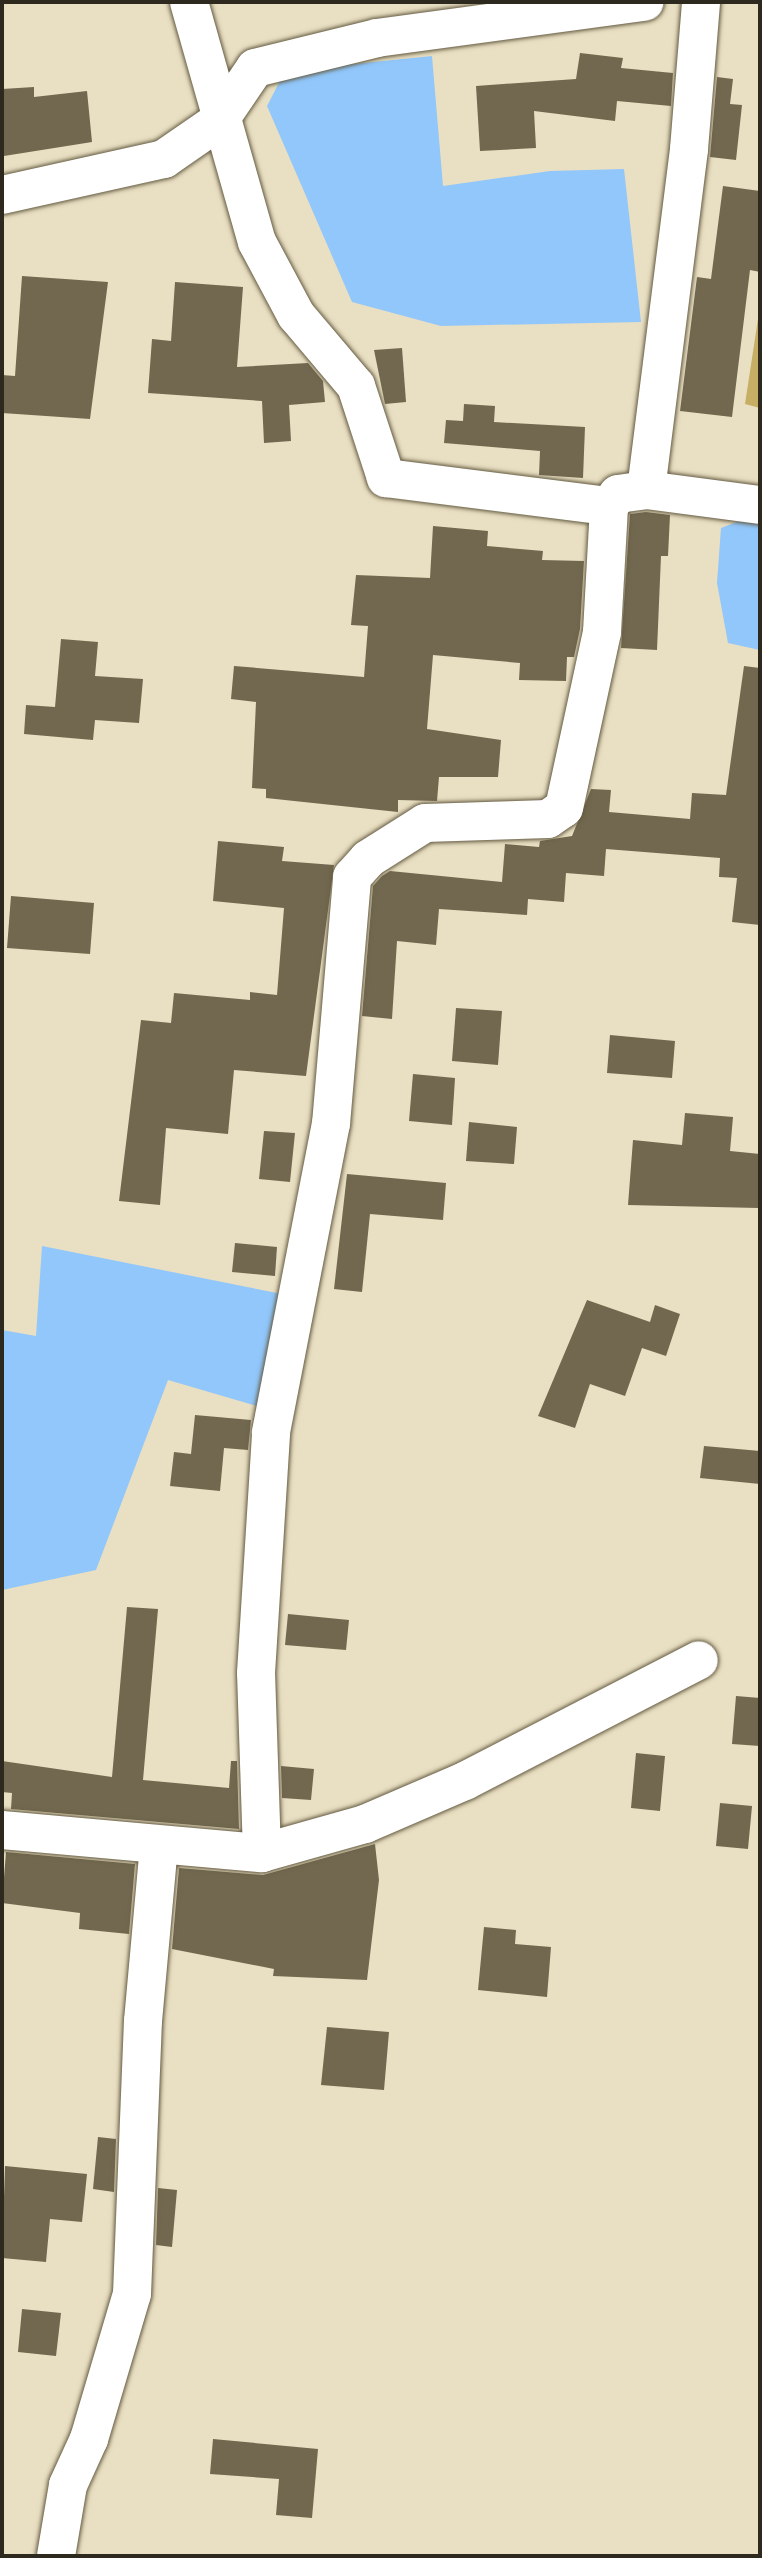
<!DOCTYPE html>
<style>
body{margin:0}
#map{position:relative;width:762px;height:2558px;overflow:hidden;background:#e9dfc2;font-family:Manrope,sans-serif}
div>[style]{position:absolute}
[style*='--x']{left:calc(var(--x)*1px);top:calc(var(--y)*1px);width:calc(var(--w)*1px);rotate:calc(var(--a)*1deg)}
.green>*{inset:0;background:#c7ae65}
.water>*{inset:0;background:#91c7fb}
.building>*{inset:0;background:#71684f}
.roads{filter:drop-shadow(0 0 2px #635a41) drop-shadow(0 0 2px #635a41)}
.street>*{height:38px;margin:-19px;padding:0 19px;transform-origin:19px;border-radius:19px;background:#fff}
span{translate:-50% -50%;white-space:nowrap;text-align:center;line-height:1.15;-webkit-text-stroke:7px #e9dfc2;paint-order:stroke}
.frame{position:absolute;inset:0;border:4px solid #2d291e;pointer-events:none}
</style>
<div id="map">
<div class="green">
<i style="clip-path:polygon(760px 306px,760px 408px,745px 404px)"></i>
</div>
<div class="water">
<i style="clip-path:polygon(432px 56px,443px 186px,550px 171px,624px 169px,641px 322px,441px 326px,352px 302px,267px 106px,285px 71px)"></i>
<i style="clip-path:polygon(760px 513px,760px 650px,728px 643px,717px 583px,721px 528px)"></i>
<i style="clip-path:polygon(42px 1246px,287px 1295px,267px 1409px,168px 1380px,96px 1570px,2px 1590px,2px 1330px,36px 1336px)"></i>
</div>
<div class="building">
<i style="clip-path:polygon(580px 53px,623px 58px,621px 68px,673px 73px,671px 106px,617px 101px,615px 121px,534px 111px,536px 148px,480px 151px,476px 86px,576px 79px)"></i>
<i style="clip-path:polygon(717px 77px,733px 79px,730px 104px,742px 105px,736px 160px,710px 157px)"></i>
<i style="clip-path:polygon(34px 87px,34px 97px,87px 91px,92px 142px,4px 156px,2px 89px)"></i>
<i style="clip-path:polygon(723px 186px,760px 191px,760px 272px,750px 270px,732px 417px,680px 411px,697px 277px,711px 279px)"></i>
<i style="clip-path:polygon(22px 276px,108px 282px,90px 419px,2px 413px,2px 375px,15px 376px)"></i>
<i style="clip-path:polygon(175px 282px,243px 287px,237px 367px,308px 363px,323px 381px,325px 402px,289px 405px,291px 441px,264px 443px,262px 401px,148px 393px,152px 339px,171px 341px)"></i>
<i style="clip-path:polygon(402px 348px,406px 402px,385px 404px,374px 350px)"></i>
<i style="clip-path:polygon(464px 404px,495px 406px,494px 422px,585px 427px,583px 478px,539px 475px,540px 451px,444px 443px,446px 420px,463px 421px)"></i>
<i style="clip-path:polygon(646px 512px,670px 515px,668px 556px,661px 556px,657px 650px,621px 648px,630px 514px)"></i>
<i style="clip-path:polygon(433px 526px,488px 531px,487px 546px,543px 551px,542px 560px,584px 561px,580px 629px,574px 657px,567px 657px,566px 681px,519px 680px,520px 663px,433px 655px,427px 729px,501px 740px,498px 777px,439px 777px,437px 801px,398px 800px,398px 812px,266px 798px,266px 789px,252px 788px,256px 702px,231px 699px,234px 666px,364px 677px,368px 626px,351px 625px,356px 575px,430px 578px)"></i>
<i style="clip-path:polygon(61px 639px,98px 642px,95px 676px,143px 679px,139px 723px,95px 720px,93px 740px,24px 734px,26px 705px,55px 707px)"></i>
<i style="clip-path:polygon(744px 666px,760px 668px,760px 925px,732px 922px,737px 878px,719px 877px,720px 858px,606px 849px,604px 876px,566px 873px,564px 902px,528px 899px,527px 915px,439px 909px,436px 945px,397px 941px,392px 1019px,362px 1016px,373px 886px,382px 876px,390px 871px,502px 882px,505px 844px,539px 847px,540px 841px,572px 836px,591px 789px,611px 790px,609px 812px,690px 819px,692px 793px,726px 795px)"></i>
<i style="clip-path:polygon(218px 841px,284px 847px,282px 861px,334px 865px,306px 1076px,234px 1070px,228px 1134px,166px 1128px,160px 1205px,119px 1201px,141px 1020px,171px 1023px,174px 993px,250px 1000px,250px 992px,277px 995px,284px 908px,213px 901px)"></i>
<i style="clip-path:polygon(11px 896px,94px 903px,90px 954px,7px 948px)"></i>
<i style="clip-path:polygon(456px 1008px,502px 1011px,498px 1065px,452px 1061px)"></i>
<i style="clip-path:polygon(610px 1035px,675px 1041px,672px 1078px,607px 1073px)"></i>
<i style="clip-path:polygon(413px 1074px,455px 1078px,452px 1125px,409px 1121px)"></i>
<i style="clip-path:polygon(685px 1113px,733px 1117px,730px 1151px,760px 1154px,758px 1208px,628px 1205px,633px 1140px,682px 1145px)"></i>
<i style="clip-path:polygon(469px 1122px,517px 1127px,514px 1164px,466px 1161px)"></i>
<i style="clip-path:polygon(264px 1131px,295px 1133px,290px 1182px,259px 1179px)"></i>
<i style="clip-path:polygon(347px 1174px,446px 1183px,443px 1220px,370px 1214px,362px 1292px,334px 1289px)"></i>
<i style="clip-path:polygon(235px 1243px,277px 1247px,275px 1276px,232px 1272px)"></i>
<i style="clip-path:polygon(587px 1300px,650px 1322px,655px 1305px,680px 1314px,666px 1356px,642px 1348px,625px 1396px,590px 1384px,575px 1428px,538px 1416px)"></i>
<i style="clip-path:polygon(195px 1415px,251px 1420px,248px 1450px,224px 1448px,220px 1491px,170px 1486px,174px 1452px,191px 1454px)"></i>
<i style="clip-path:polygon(704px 1446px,760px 1451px,760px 1484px,700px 1478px)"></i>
<i style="clip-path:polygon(127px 1607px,158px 1609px,143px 1780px,229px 1788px,231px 1761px,237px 1761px,239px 1829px,11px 1809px,12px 1793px,2px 1792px,2px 1761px,112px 1777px)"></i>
<i style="clip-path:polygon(288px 1614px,349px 1620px,346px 1650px,285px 1645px)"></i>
<i style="clip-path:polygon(736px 1696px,760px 1698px,760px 1746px,732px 1744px)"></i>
<i style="clip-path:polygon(636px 1753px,665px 1756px,660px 1811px,631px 1808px)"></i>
<i style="clip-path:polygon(281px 1766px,314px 1769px,311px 1800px,282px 1798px)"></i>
<i style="clip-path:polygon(720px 1803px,752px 1806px,748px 1849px,716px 1846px)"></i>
<i style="clip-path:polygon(375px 1844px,379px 1880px,367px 1980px,273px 1976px,274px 1969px,172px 1949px,179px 1868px,263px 1875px)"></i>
<i style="clip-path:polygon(6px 1852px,135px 1864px,129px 1934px,79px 1929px,80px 1913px,2px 1903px)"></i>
<i style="clip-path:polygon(484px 1927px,516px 1930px,515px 1944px,551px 1947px,547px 1997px,478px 1990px)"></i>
<i style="clip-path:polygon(327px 2027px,389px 2032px,384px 2090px,321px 2085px)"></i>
<i style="clip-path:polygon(98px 2137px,116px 2139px,114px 2192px,93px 2189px)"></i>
<i style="clip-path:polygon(5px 2166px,87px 2174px,82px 2222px,50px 2219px,46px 2262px,2px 2258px)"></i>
<i style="clip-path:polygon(158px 2188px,177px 2190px,172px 2247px,156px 2245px)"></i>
<i style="clip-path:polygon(22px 2309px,61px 2313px,56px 2356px,18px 2352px)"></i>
<i style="clip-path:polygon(213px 2439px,318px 2449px,312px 2518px,276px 2515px,279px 2479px,210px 2474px)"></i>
</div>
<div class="roads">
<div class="street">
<i style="--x:189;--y:2;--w:249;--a:74.2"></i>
<i style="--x:257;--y:242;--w:83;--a:61.9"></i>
<i style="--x:296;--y:315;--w:93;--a:49.8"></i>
<i style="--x:356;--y:386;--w:97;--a:71.9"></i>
<i style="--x:386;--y:478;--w:225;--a:7.2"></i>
<i style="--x:2;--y:195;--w:166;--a:-12.5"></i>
<i style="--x:164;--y:159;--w:67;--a:-34.6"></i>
<i style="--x:219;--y:121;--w:64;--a:-55.8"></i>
<i style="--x:255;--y:68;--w:126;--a:-13.8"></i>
<i style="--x:377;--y:38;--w:270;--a:-7.7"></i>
<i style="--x:646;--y:490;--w:344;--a:-82.8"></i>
<i style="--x:689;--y:149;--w:147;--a:-85.3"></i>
<i style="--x:2;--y:1830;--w:261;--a:5.1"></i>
<i style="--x:262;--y:1853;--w:107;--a:-15.7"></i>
<i style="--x:365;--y:1824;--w:109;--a:-23.3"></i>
<i style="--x:465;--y:1781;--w:263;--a:-27.3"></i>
<i style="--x:262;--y:1853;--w:180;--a:-91.9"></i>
<i style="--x:256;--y:1673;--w:241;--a:-86.4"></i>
<i style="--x:271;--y:1432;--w:314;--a:-79"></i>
<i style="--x:331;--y:1124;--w:248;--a:-85.1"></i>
<i style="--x:352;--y:877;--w:24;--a:-48"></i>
<i style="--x:368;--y:859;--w:67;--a:-32.3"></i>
<i style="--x:425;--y:823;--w:123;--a:-1.9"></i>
<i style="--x:548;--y:819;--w:19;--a:-35"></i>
<i style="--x:564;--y:808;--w:180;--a:-77.8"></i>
<i style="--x:602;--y:632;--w:126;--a:-86.8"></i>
<i style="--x:609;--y:506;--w:15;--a:-53"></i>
<i style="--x:618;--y:494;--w:28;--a:-8"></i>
<i style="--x:646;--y:490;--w:115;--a:7.5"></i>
<i style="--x:56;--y:2556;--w:72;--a:-80.4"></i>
<i style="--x:68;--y:2485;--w:51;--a:-65.5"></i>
<i style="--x:89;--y:2439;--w:151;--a:-73.5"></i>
<i style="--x:132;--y:2294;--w:273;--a:-87.7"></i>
<i style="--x:143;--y:2021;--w:176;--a:-84.8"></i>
</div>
</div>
<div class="frame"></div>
</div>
